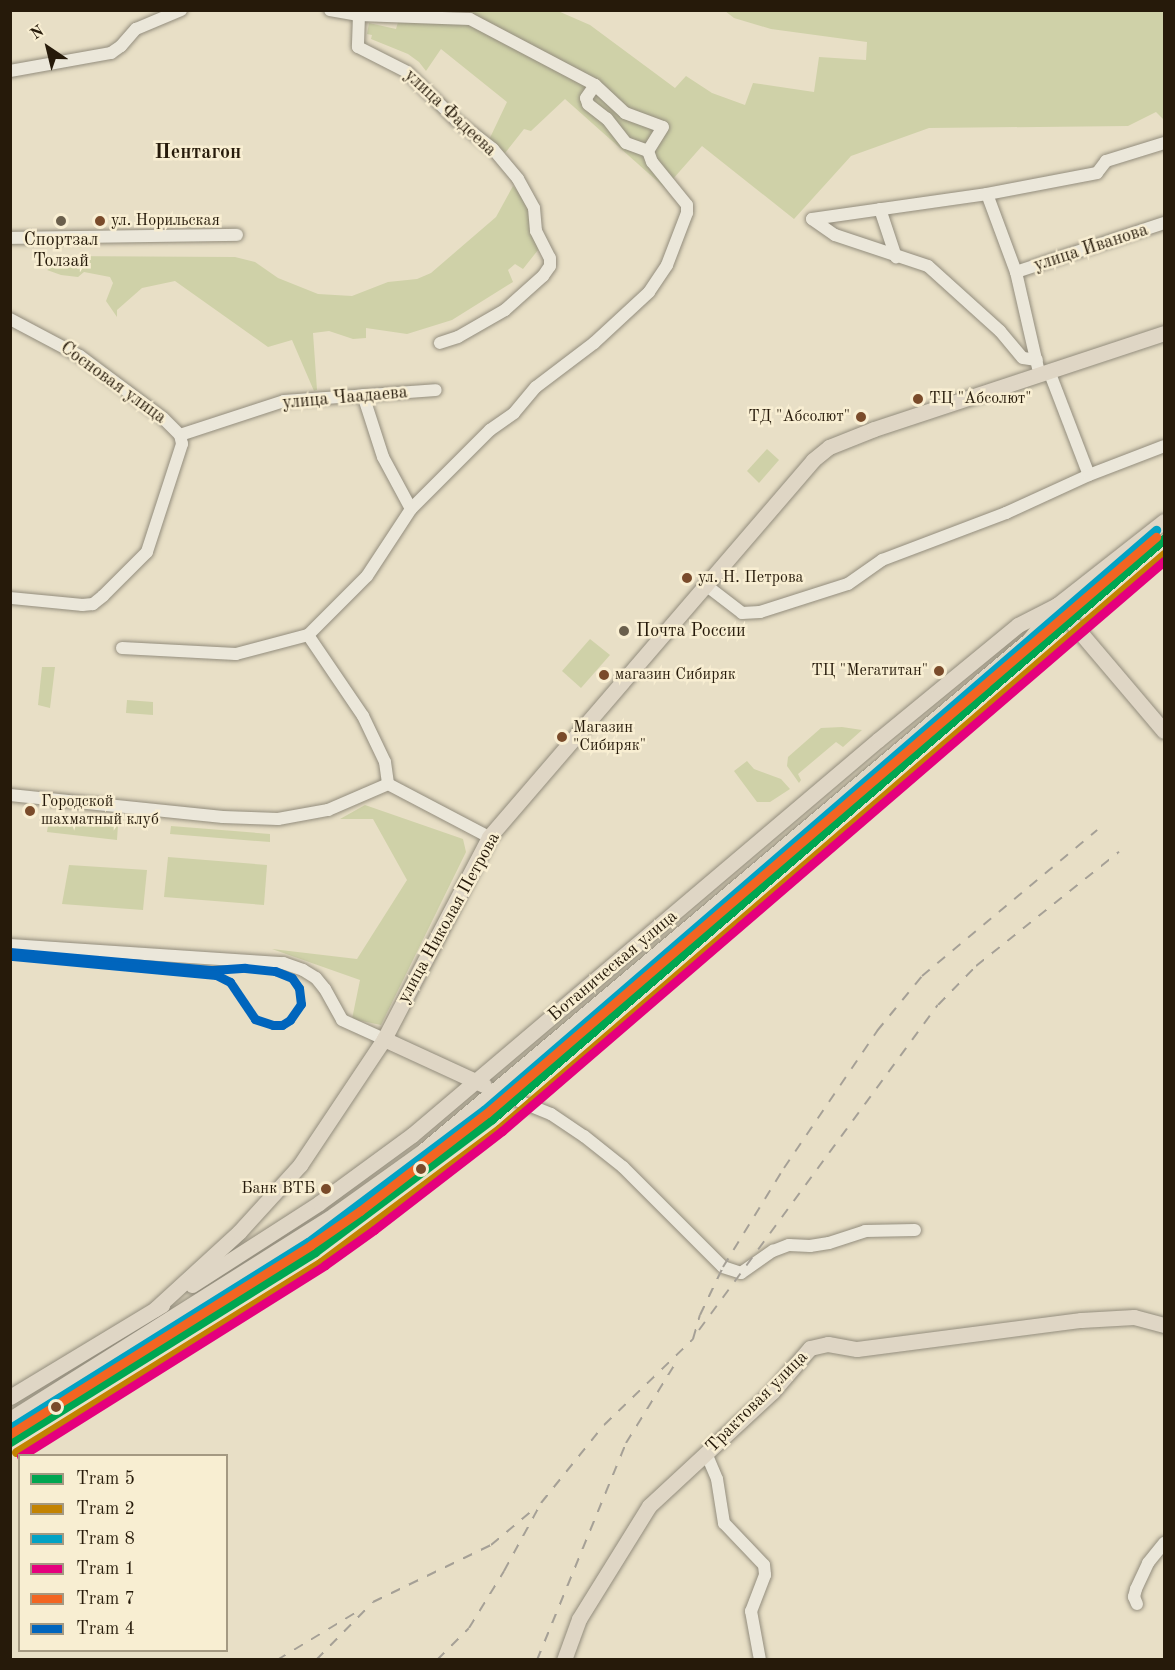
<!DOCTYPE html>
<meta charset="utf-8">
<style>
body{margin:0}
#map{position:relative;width:1175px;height:1670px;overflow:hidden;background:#e8dfc6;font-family:"Old Standard TT",serif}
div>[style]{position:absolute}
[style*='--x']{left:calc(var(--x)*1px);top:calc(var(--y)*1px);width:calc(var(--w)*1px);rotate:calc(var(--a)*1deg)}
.green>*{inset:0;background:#cfd1a8}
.roads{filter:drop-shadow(0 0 2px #938d7d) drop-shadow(0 0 2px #938d7d)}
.minor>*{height:12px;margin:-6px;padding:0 6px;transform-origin:6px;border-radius:6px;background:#ebe7da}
.major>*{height:15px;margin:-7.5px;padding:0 7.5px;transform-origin:7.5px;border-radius:7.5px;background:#dfd6c5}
.rail>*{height:2px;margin-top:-1px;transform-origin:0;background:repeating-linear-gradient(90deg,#a5a096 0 10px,transparent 0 20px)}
.tram-1>*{height:9px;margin:-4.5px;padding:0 4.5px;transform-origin:4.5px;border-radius:4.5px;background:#00a651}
.tram-2>*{height:9px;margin:-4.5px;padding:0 4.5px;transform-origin:4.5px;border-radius:4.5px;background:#c38302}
.tram-3>*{height:9px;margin:-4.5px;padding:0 4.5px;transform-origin:4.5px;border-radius:4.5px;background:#02a2c4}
.tram-4>*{height:9px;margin:-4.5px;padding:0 4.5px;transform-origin:4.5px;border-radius:4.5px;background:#e5007d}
.tram-5>*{height:9px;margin:-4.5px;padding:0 4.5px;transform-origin:4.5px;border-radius:4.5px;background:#f26522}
.tram-6>*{height:9px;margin:-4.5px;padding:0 4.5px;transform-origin:4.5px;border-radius:4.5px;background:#0065bd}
.dots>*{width:16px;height:16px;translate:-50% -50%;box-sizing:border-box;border:3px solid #f8eed2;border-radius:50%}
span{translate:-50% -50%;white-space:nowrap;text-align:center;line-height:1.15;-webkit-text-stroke:5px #f8eed2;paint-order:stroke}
.bus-label{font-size:16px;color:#261a0a}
.left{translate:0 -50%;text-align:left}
.right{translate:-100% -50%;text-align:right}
.street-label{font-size:18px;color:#261a0a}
.poi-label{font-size:18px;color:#261a0a}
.neighbourhood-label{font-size:20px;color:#261a0a;font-weight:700}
.frame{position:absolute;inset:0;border:12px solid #261a0a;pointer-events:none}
.legend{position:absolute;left:18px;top:1454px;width:210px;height:198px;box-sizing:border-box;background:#f8eed2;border:2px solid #a49982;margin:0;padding:8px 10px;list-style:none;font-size:18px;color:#261a0a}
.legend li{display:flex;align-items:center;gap:12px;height:30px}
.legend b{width:30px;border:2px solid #a49982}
.north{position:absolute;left:18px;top:18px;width:60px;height:60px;-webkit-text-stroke:4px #f8eed2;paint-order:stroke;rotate:325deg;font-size:16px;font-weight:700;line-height:24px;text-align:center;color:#261a0a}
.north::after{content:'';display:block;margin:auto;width:21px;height:27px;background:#261a0a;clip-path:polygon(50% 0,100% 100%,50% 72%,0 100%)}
</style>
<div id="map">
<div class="green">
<i style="clip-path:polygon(472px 11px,558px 11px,590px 25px,675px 88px,686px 76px,712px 93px,745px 105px,753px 83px,814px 92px,819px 57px,866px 60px,867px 42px,771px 29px,734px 18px,725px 11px,1164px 11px,1164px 120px,1156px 112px,1128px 126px,929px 128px,851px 156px,794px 219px,702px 146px,665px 188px,565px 99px,531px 131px,524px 129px,505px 153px,488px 142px,507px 102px,441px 49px,426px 71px,419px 62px,408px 54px,371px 39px,372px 35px,367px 34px,369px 23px,396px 29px,398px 22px,465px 23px)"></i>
<i style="clip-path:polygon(513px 186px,532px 207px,538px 250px,523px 269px,515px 264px,508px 270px,513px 282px,452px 320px,407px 334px,366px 328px,366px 338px,353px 339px,329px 331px,313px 333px,317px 390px,314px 391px,292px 340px,268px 347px,175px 281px,142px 288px,117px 310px,117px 317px,106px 301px,113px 283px,110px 277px,84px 272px,78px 277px,61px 275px,47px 270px,54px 266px,53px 256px,235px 257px,255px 262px,278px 278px,318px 294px,352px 296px,388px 282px,417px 279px,431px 273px,496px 217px)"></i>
<i style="clip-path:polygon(767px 449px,779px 460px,759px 483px,747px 471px)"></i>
<i style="clip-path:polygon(590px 639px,610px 655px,581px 688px,562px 671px)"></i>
<i style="clip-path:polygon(42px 667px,55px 667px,50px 708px,38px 705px)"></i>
<i style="clip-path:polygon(127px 700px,153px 702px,153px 715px,126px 713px)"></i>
<i style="clip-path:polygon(842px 727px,862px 730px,843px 747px,836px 742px,798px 774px,801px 780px,799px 783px,787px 766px,788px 757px,821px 728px)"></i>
<i style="clip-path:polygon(747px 761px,754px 769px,781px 779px,790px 789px,770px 802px,757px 802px,734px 771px)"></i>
<i style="clip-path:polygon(365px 805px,463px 839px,466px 852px,381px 1025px,352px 1019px,360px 980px,272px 949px,357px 959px,407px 880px,373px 819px,340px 819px)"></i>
<i style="clip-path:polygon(49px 819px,118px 824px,117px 840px,47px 832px)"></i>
<i style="clip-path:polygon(171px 826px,270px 834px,270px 842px,170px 834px)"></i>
<i style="clip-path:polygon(168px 857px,267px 865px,264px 905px,164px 897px)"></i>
<i style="clip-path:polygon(69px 865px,147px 870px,143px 910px,62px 904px)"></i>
</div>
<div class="roads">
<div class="minor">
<i style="--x:330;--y:10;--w:29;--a:10"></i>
<i style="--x:359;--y:15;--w:111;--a:2.1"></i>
<i style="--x:470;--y:19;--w:141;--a:27.8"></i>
<i style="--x:595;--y:85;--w:41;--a:43"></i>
<i style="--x:625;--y:113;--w:40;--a:20.2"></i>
<i style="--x:663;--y:127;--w:28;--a:122"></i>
<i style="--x:359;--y:15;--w:32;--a:92"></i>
<i style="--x:358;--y:47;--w:55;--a:27"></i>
<i style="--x:407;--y:72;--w:69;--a:44.4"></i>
<i style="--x:456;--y:120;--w:47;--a:38.1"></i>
<i style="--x:493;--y:149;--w:39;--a:50"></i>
<i style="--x:518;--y:179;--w:33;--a:61"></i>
<i style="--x:534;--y:208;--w:23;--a:85"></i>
<i style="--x:536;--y:231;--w:30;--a:63"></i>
<i style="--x:550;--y:258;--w:8;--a:90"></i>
<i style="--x:550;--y:266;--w:12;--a:125"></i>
<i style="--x:543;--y:276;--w:51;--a:138.2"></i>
<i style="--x:505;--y:310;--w:54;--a:150.1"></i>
<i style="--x:458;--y:337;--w:19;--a:162"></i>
<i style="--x:10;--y:71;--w:103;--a:-10.1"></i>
<i style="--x:111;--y:53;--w:12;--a:-35"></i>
<i style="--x:121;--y:46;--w:23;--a:-49"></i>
<i style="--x:136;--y:29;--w:49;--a:-22.9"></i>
<i style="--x:987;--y:194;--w:83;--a:69.6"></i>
<i style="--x:1016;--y:272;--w:98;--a:77.1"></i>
<i style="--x:880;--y:209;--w:51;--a:71.6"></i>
<i style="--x:812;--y:219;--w:177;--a:-8.1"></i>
<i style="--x:987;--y:194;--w:112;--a:-10.8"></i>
<i style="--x:1097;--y:173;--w:15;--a:-53"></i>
<i style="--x:1106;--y:161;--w:61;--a:-17.2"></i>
<i style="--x:812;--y:219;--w:28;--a:35"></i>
<i style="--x:835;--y:235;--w:98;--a:18.4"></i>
<i style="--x:928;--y:266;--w:97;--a:42.1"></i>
<i style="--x:1000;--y:331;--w:35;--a:50"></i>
<i style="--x:1023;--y:358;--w:14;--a:8"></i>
<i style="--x:10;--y:238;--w:227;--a:-0.8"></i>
<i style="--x:1016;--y:272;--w:156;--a:-18.3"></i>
<i style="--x:10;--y:319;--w:79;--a:27.9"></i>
<i style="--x:80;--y:356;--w:104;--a:36.8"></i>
<i style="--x:163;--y:418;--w:24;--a:45"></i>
<i style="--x:180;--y:435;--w:9;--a:77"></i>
<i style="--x:182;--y:444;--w:114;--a:108"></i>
<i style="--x:147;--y:552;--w:62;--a:135"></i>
<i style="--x:103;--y:596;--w:13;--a:141"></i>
<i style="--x:93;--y:604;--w:11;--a:175"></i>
<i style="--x:82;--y:605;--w:72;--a:-174.4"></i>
<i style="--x:1049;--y:371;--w:111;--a:69"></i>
<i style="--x:363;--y:395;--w:65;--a:72.1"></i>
<i style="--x:383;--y:457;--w:59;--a:61.7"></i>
<i style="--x:411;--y:509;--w:80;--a:123.3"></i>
<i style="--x:367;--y:576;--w:83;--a:135"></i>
<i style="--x:308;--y:635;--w:98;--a:55.8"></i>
<i style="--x:363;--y:716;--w:51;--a:64.4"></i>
<i style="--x:385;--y:762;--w:22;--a:82"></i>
<i style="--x:180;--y:435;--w:109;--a:-18.1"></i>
<i style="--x:284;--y:401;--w:152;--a:-4.1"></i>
<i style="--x:411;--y:509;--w:112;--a:-45"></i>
<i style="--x:490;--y:430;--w:29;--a:-35"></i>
<i style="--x:514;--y:413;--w:34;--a:-50"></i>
<i style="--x:536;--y:387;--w:73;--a:-37.2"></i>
<i style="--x:594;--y:343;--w:75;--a:-42.8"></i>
<i style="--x:649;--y:292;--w:32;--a:-56"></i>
<i style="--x:667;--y:265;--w:56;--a:-69"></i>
<i style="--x:687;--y:213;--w:8;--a:-90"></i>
<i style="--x:687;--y:205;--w:55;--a:-129.1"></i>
<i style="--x:652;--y:162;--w:12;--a:-110"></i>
<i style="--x:648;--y:151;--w:23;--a:-160"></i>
<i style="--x:626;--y:143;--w:31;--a:-128"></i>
<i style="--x:607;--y:119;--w:24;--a:-142"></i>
<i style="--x:588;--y:104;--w:6;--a:-108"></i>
<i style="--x:586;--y:98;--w:16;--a:-55"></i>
<i style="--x:707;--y:586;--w:44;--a:37.6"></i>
<i style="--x:742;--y:613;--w:18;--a:-3"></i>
<i style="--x:760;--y:612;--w:92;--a:-17.7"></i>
<i style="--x:848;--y:584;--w:42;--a:-35.2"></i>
<i style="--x:882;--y:560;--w:133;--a:-20.8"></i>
<i style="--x:1006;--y:513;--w:91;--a:-24.6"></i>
<i style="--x:1089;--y:475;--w:80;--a:-21.1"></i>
<i style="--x:122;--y:648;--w:114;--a:3"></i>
<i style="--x:236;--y:654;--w:74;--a:-14.8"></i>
<i style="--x:10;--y:795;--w:214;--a:5.9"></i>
<i style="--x:223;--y:817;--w:55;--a:2.1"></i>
<i style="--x:278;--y:819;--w:51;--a:-10.2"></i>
<i style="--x:328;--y:810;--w:65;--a:-23.4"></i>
<i style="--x:388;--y:784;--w:114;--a:27.7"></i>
<i style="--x:10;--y:945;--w:274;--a:3.8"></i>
<i style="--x:283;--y:963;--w:21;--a:19"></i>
<i style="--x:303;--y:970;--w:15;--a:32"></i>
<i style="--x:316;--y:978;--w:14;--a:51"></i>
<i style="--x:325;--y:989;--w:35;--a:61"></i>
<i style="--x:342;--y:1020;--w:46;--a:24.3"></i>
<i style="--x:494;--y:1091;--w:61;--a:22"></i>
<i style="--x:551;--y:1114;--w:40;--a:34"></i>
<i style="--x:584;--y:1136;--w:50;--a:38.5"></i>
<i style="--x:623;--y:1167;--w:141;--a:45"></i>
<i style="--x:723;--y:1267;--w:19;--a:18"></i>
<i style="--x:741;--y:1273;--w:39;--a:-35"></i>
<i style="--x:773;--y:1251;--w:17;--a:-21"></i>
<i style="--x:789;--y:1245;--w:21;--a:3"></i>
<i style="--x:810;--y:1246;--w:19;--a:-9"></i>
<i style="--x:829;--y:1243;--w:38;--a:-18"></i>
<i style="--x:865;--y:1231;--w:50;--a:-1.1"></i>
<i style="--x:706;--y:1453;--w:28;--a:67"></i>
<i style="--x:717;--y:1479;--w:45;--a:81"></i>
<i style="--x:724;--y:1523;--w:58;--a:46.4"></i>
<i style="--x:764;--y:1565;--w:10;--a:84"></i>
<i style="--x:765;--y:1575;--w:39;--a:111"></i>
<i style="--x:751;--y:1611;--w:50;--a:79.6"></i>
<i style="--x:1137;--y:1604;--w:8;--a:-113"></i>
<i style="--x:1134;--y:1597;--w:8;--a:-76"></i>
<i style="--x:1136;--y:1589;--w:29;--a:-65"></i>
<i style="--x:1148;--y:1563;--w:26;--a:-51"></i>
</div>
<div class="major">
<i style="--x:1057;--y:605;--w:165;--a:49.7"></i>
<i style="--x:384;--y:1039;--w:110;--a:24.7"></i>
<i style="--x:192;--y:1285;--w:151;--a:-32.8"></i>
<i style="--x:319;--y:1203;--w:115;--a:-36.2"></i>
<i style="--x:412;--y:1135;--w:611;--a:-40.29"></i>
<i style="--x:878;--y:740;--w:181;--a:-39.4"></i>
<i style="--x:1018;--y:625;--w:44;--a:-27.1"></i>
<i style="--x:1057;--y:605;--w:136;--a:-38.1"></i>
<i style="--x:155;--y:1309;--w:114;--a:-42.5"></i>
<i style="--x:239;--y:1232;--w:91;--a:-47.7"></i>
<i style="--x:300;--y:1165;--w:151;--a:-56.3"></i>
<i style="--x:384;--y:1039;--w:228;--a:-62.5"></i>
<i style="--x:489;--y:837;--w:497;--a:-49.3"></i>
<i style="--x:813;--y:460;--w:21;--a:-39"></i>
<i style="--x:829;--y:447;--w:48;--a:-21.8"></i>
<i style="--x:874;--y:429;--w:305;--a:-18.3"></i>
<i style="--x:10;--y:1397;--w:178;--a:-31.2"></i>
<i style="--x:10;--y:1419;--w:384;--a:-32.2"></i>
<i style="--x:335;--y:1214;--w:108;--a:-35.6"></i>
<i style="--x:423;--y:1151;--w:793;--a:-40.14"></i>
<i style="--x:1029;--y:640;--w:38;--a:-51"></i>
<i style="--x:564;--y:1660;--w:44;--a:-69.9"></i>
<i style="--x:579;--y:1619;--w:133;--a:-58.2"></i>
<i style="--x:649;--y:1506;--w:168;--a:-42.8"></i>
<i style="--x:772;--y:1392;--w:58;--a:-49.2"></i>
<i style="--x:810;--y:1348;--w:18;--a:-13"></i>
<i style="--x:828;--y:1344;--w:29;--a:10"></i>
<i style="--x:857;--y:1349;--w:226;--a:-7.4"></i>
<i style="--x:1081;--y:1320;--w:53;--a:-3.2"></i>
<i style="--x:1134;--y:1317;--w:31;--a:15"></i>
</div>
</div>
<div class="rail">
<i style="--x:699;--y:1330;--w:403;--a:-53.7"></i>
<i style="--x:938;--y:1005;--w:54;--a:-45.7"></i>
<i style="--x:976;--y:966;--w:183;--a:-38.6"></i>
<i style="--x:277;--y:1660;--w:91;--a:-31.1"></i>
<i style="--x:316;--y:1660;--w:81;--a:-45.5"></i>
<i style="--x:373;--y:1602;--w:131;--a:-25.8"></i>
<i style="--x:491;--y:1545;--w:56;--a:-39.9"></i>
<i style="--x:437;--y:1660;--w:45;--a:-45"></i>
<i style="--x:469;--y:1628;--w:67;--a:-58.4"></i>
<i style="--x:504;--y:1571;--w:77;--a:-61.4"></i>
<i style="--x:541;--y:1503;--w:100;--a:-51.1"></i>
<i style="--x:604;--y:1425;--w:124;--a:-44"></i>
<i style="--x:693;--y:1339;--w:25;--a:-74"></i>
<i style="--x:700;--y:1315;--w:53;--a:-64.4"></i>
<i style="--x:723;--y:1267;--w:116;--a:-58.4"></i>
<i style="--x:784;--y:1168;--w:166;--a:-55.8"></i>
<i style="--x:877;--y:1031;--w:71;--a:-50.7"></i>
<i style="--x:922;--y:976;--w:228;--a:-39.8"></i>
<i style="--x:537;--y:1660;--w:235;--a:-67.7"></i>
<i style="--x:626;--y:1443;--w:93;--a:-58.2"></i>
</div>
<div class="tram-1">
<i style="--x:10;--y:1442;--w:359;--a:-31.9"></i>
<i style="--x:315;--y:1252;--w:221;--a:-36.9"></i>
<i style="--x:492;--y:1119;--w:888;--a:-40.8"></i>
</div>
<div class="tram-2">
<i style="--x:16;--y:1452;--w:359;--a:-31.9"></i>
<i style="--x:321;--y:1262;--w:222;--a:-36.8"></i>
<i style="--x:499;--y:1129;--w:879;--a:-40.85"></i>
</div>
<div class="tram-3">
<i style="--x:10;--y:1428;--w:351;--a:-32"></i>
<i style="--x:308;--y:1242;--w:220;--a:-36.9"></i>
<i style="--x:484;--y:1110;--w:888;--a:-40.8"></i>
</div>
<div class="tram-4">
<i style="--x:21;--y:1456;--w:359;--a:-32.1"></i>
<i style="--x:325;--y:1265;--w:60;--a:-35.5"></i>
<i style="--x:374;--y:1230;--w:162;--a:-37.7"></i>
<i style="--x:502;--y:1131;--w:874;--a:-40.73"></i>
</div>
<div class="tram-5">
<i style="--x:10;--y:1434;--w:355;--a:-32.1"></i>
<i style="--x:311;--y:1245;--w:60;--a:-34.8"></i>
<i style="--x:360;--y:1211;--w:160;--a:-37.7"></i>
<i style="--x:487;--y:1113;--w:883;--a:-40.73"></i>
</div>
<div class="tram-6">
<i style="--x:10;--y:952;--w:204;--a:5.1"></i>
<i style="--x:213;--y:970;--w:32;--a:-4"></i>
<i style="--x:245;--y:968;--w:30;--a:6"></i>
<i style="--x:275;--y:971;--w:18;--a:22"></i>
<i style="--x:292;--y:978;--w:12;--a:55"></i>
<i style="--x:299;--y:988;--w:16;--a:83"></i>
<i style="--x:301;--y:1004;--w:19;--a:125"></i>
<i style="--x:290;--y:1020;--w:9;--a:148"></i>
<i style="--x:282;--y:1025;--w:9;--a:180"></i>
<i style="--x:273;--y:1025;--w:19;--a:-162"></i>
<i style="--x:255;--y:1019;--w:45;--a:-124"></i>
<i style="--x:230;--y:982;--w:16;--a:-153"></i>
<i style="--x:216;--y:975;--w:207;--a:-174.7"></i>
</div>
<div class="dots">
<i style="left:61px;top:221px;background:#6a5f4c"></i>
<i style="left:100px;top:221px;background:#7a4b2a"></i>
<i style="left:918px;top:399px;background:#7a4b2a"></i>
<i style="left:861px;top:417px;background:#7a4b2a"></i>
<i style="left:687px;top:578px;background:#7a4b2a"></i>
<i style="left:624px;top:631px;background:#6a5f4c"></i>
<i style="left:939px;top:671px;background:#7a4b2a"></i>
<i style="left:604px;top:675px;background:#7a4b2a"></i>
<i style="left:562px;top:737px;background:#7a4b2a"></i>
<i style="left:30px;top:811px;background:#7a4b2a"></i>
<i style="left:421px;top:1169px;background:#7a4b2a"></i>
<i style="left:326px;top:1189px;background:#7a4b2a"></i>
<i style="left:56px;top:1407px;background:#7a4b2a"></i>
</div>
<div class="bus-label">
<span class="left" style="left:111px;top:221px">ул. Норильская</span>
<span class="left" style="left:929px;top:399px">ТЦ "Абсолют"</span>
<span class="right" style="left:850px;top:417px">ТД "Абсолют"</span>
<span class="left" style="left:698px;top:578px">ул. Н. Петрова</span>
<span class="right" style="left:928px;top:671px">ТЦ "Мегатитан"</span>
<span class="left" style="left:615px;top:675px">магазин Сибиряк</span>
<span class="left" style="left:573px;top:737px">Магазин<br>"Сибиряк"</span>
<span class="left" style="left:41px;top:811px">Городской<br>шахматный клуб</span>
<span class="right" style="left:315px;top:1189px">Банк ВТБ</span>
</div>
<div class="street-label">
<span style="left:450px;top:113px;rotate:43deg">улица Фадеева</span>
<span style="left:1091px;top:248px;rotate:-18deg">улица Иванова</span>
<span style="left:113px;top:383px;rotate:36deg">Сосновая улица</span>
<span style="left:345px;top:398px;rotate:-5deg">улица Чаадаева</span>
<span style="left:449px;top:918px;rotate:-61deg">улица Николая Петрова</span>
<span style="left:613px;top:966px;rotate:-40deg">Ботаническая улица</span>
<span style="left:757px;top:1402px;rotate:-45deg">Трактовая улица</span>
</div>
<div class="poi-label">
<span style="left:61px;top:251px">Спортзал<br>Толзай</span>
<span class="left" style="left:636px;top:631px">Почта России</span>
</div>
<div class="neighbourhood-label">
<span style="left:198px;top:153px">Пентагон</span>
</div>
<div class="frame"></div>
<ul class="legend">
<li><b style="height:8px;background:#00a651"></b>Tram 5</li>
<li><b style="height:8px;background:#c38302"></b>Tram 2</li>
<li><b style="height:8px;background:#02a2c4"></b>Tram 8</li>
<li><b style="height:8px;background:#e5007d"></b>Tram 1</li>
<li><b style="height:8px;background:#f26522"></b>Tram 7</li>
<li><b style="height:8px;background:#0065bd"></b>Tram 4</li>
</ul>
<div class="north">N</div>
</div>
